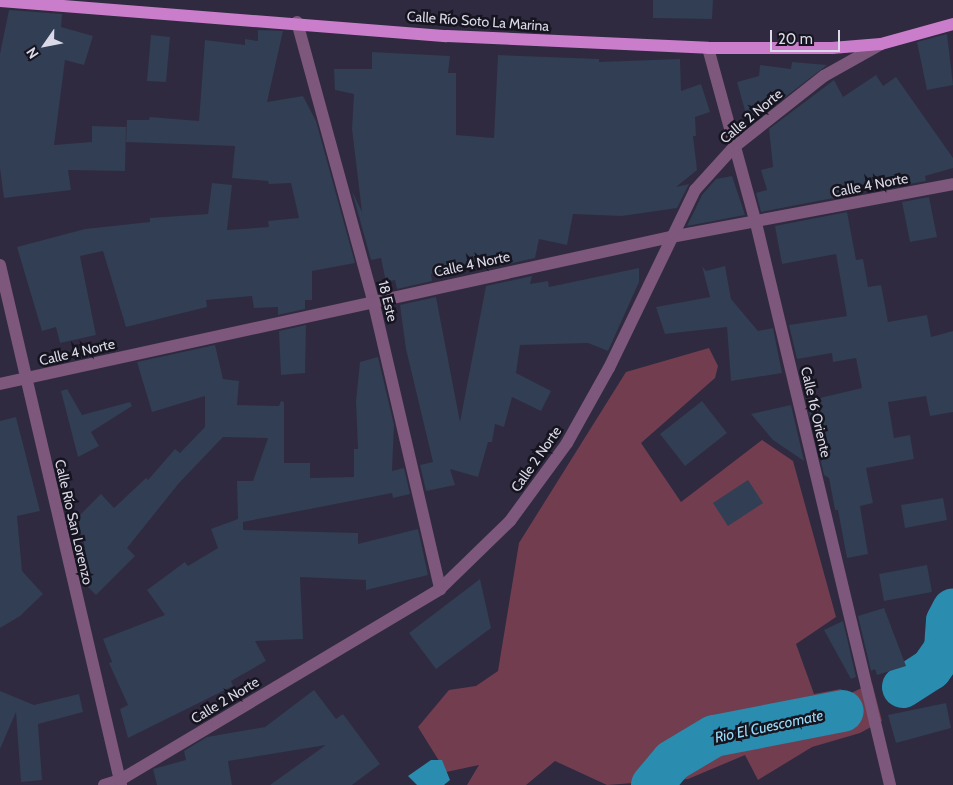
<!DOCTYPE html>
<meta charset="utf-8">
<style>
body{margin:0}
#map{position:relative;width:953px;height:785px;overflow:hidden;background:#2f2a40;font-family:Cabin,sans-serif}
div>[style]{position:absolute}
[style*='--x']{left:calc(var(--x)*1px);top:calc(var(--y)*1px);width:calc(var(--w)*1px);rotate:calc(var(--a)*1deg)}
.green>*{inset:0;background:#723e4f}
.water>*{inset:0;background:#2a8cae}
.river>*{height:42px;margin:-21px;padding:0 21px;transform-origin:21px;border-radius:21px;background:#2a8cae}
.building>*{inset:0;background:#313e53}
.minor>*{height:12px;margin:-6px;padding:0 6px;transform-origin:6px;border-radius:6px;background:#7d577c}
.major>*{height:12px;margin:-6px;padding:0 6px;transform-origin:6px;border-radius:6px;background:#ca7dca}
span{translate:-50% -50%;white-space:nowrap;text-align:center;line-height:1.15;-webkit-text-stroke:5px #16151f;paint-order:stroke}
.street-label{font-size:14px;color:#dbd9e8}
.water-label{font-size:15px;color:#97daf7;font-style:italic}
.north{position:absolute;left:20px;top:20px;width:50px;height:50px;-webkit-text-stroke:4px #16151f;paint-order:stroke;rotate:237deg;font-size:14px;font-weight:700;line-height:20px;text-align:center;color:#dbd9e8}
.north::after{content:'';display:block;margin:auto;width:18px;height:22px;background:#dbd9e8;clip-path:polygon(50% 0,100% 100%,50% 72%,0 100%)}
.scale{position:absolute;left:770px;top:30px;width:70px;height:22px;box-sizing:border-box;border:2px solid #dbd9e8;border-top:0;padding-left:6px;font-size:15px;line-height:18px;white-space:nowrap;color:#dbd9e8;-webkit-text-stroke:4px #16151f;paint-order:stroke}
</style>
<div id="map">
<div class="green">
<i style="clip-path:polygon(709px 348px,718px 366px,715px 378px,641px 443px,681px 502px,762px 440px,793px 461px,836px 617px,796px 644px,814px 694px,841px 689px,845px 696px,872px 683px,882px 721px,860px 733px,812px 747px,758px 780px,745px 755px,688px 779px,607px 785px,555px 761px,526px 785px,467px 785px,479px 765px,446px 772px,418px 727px,449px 690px,476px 686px,498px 671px,519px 543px,626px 372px)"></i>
</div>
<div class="water">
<i style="clip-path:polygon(431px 760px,442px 760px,450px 780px,444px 785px,417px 785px,408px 776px)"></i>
</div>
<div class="river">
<i style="--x:903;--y:687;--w:33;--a:-33"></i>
<i style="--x:931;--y:669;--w:24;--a:-55"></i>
<i style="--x:945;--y:649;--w:28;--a:-86"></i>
<i style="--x:947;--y:621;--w:13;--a:-63"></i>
<i style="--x:652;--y:785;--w:31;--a:-50"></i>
<i style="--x:672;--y:761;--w:49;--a:-30.8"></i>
<i style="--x:714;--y:736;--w:131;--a:-11"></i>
</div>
<div class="building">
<i style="clip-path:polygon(653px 0,713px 0,712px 19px,653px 18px)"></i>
<i style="clip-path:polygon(9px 10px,62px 14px,61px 27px,93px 36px,84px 65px,65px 60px,54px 145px,92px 142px,92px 126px,126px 127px,125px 171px,68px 170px,71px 190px,4px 198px,0 168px,0 54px)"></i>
<i style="clip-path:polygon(258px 30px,283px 31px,267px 102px,303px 96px,316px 121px,355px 263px,312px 271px,312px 300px,305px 300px,305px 309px,278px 315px,278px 307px,254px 308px,252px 296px,206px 300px,207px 307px,126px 327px,103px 251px,80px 256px,96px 335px,60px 343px,56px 327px,42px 331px,17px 247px,85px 229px,150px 222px,150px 218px,208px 214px,212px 183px,232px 185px,227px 230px,269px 227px,268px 221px,299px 218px,291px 183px,269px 184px,268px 181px,232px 178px,235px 146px,126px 142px,127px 120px,149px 120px,150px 117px,199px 121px,205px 40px,245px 45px,245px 39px,258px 41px)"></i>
<i style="clip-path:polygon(947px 34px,953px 85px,927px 90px,917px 42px)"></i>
<i style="clip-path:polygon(151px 35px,170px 37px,166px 82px,147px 81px)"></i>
<i style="clip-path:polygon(372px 52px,450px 56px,448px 73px,456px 73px,456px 135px,494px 138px,498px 55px,599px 59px,599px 62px,680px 59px,681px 91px,701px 84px,710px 112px,695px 117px,696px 136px,693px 136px,697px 170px,676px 187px,689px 184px,677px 208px,622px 216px,573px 214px,567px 245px,539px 239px,535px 258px,490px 268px,491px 261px,431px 274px,432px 281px,397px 289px,395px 280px,386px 282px,381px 258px,371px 260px,352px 191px,362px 212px,352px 129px,354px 94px,335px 90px,334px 69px,372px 69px)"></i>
<i style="clip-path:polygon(792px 62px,827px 65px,749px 125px,737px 82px,759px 76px,760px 65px,791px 69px)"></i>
<i style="clip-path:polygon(876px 75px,883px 86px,896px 77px,953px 158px,953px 168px,925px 176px,926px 181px,899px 186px,898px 178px,853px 186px,854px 189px,844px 191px,844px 196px,761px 212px,756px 193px,767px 190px,761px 170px,773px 167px,769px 129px,834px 80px,843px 97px)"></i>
<i style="clip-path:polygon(732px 176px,745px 215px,687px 226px,702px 195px,716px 179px)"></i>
<i style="clip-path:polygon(929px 197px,937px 237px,910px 242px,902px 202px)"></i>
<i style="clip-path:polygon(847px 212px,856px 260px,863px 259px,868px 287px,881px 285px,888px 322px,927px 315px,931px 337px,953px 331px,953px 412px,930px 416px,926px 396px,888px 402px,894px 438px,910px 435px,914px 459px,866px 468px,873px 503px,860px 506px,868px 554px,847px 558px,838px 510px,835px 510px,829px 478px,824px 475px,807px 401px,862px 388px,856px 358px,833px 362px,832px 353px,797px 359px,789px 325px,847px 316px,836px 254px,782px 264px,775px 226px)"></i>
<i style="clip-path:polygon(702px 266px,706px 271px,725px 266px,731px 299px,758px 331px,773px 328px,782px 373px,731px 381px,727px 327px,665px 334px,656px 307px,710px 297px)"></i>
<i style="clip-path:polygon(639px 268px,639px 282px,608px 351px,588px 343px,520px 345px,516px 373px,551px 391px,541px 411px,512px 397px,504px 427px,495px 424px,492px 442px,488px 442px,478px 477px,450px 469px,455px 485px,426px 491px,420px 465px,433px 462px,406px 349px,400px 305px,436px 297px,460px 422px,486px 286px,532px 276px,530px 284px,548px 281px,549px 287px)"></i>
<i style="clip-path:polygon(306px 325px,305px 373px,281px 375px,279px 331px)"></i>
<i style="clip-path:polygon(215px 345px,223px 379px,239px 381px,237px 405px,279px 406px,281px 401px,284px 402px,284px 463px,310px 463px,310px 478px,354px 477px,354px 449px,358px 449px,356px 401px,360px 362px,378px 357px,394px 425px,392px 471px,404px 468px,410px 494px,393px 498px,392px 493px,243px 522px,243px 530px,358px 533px,358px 544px,418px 529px,428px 575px,366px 590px,366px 580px,300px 577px,303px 639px,255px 641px,266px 661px,231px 681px,233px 686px,128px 738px,120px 709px,128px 705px,109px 663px,112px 662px,103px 639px,165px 615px,147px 590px,185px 562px,188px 566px,218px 548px,211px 529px,238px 519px,237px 481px,253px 481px,268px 438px,223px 437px,179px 483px,127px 548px,135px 556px,96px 595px,82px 581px,75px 552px,85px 548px,77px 518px,101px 494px,114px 508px,146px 478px,148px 480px,175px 449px,180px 453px,205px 427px,205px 396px,152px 412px,137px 362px)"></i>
<i style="clip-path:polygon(67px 389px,82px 415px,130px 402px,132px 406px,91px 432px,99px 446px,78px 457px,61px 391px)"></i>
<i style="clip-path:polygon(702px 401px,727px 433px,685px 466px,660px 434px)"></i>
<i style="clip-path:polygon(791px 405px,804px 461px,773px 440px,751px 414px)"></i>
<i style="clip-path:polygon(16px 417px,40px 511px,17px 516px,22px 571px,43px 594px,20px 616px,0 628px,0 421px)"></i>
<i style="clip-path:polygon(748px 480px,763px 503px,728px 526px,713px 503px)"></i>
<i style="clip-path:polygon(943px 498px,947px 520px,905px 528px,901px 505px)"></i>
<i style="clip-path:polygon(927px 565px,932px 592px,884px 601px,879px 574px)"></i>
<i style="clip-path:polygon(480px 579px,491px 628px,436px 669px,409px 633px)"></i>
<i style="clip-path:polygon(884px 608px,906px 666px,877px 675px,875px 669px,871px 671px,858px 616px)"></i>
<i style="clip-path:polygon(843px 621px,856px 677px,851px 679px,824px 630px)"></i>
<i style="clip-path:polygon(314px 690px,336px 719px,343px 714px,380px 764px,352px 785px,270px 785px,326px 745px,228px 761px,232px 785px,157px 785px,153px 769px,186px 760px,184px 751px,207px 737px,265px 727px)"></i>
<i style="clip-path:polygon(0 691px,34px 705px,79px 694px,83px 712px,38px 724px,42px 780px,21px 782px,16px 712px,0 749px)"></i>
<i style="clip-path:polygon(946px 703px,951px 728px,896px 743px,888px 715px)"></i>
</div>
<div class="minor">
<i style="--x:297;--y:22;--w:288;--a:74.7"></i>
<i style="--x:373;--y:300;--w:297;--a:76.9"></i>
<i style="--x:708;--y:48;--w:181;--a:74.7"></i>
<i style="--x:756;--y:223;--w:578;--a:76.59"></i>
<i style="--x:0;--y:265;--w:534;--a:76.9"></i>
<i style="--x:0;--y:384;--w:687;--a:-12.36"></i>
<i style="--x:671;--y:237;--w:287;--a:-10.6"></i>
<i style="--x:104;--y:785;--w:17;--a:-17"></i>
<i style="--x:120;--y:780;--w:373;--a:-30.8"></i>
<i style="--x:440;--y:589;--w:98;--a:-44.2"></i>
<i style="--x:510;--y:521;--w:97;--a:-53.8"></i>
<i style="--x:567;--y:443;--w:86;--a:-60.8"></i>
<i style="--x:609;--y:368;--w:198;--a:-64.2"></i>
<i style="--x:695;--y:190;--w:58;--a:-47.8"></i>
<i style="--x:734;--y:147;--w:115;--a:-38.3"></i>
<i style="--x:824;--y:76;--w:65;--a:-29.3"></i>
</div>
<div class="major">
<i style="--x:0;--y:1;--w:448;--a:4.5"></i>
<i style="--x:447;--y:36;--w:261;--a:2.6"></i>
<i style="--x:708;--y:48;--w:124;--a:0"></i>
<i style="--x:832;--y:48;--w:49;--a:-4.7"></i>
<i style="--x:881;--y:44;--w:75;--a:-15.5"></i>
</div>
<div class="street-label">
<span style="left:478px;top:21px;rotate:4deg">Calle Río Soto La Marina</span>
<span style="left:751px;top:116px;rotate:-40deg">Calle 2 Norte</span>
<span style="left:870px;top:185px;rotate:-11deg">Calle 4 Norte</span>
<span style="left:472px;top:264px;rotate:-12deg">Calle 4 Norte</span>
<span style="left:388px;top:301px;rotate:76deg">18 Este</span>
<span style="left:77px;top:352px;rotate:-13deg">Calle 4 Norte</span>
<span style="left:816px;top:412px;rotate:77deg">Calle 16 Oriente</span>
<span style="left:536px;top:459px;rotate:-55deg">Calle 2 Norte</span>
<span style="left:74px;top:522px;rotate:77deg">Calle Río San Lorenzo</span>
<span style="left:225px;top:700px;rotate:-31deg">Calle 2 Norte</span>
</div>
<div class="water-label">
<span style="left:769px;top:727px;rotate:-12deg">Rio El Cuescomate</span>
</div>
<div class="north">N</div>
<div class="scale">20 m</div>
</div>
